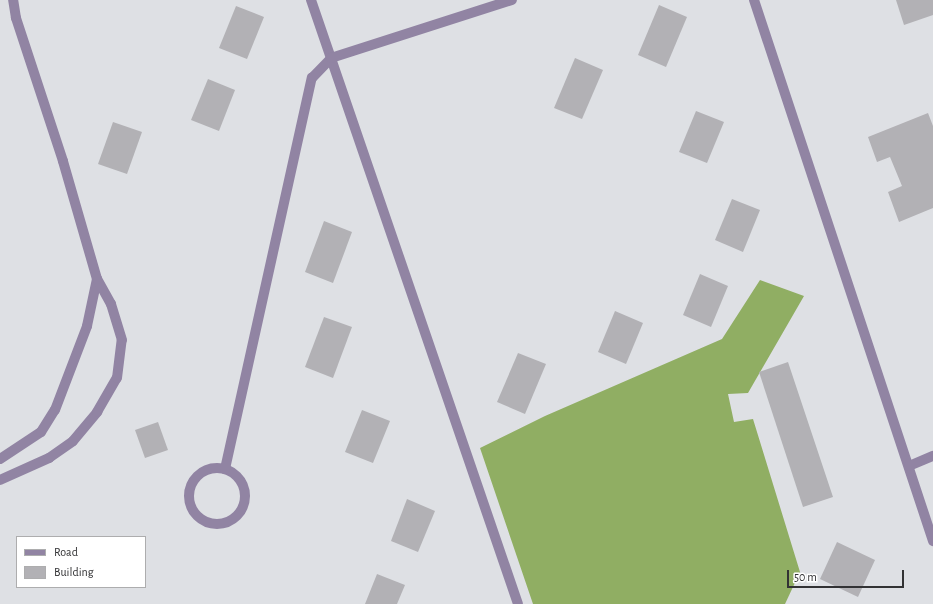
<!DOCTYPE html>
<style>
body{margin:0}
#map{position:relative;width:933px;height:604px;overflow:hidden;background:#dee0e4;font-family:"Alegreya Sans",sans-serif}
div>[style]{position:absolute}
.forest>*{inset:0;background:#90ae63}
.building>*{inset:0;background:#b2b1b5}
.minor>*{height:10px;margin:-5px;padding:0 5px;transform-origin:5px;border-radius:5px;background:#9184a3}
.minor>.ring{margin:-5px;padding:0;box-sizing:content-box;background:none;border:10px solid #9184a3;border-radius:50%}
span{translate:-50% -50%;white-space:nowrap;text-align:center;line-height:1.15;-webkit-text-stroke:4px #fff;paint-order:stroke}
.legend{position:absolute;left:16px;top:536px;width:130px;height:52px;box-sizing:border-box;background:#fff;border:1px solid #adadae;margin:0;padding:5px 7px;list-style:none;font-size:12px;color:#323234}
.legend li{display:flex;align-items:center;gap:8px;height:20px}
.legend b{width:20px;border:1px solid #adadae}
.scale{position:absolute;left:787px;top:570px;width:117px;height:18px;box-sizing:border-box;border:2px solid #323234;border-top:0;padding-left:5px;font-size:12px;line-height:14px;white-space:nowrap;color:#323234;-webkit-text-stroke:3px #fff;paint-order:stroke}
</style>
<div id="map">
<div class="forest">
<i style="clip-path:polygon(760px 280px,804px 296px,748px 393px,728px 394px,734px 422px,753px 419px,800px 572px,785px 604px,533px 604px,480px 448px,545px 416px,722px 339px)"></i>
</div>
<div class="building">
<i style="clip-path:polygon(896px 0,933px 0,933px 15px,904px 25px)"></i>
<i style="clip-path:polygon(659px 5px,687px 17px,666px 67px,638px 55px)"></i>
<i style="clip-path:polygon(236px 6px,264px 17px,247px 59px,219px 48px)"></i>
<i style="clip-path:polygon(575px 58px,603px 70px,582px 119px,554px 108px)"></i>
<i style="clip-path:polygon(208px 79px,235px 90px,219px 131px,191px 120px)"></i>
<i style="clip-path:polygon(696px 111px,724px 122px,707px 163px,679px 152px)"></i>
<i style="clip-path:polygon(928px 113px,933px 126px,933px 208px,899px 222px,888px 192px,902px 186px,890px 157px,877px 162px,868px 137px)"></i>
<i style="clip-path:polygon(113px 122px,142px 132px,127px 174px,98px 164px)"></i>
<i style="clip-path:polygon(732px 199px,760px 210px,743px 252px,715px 240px)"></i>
<i style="clip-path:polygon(324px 221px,352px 232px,333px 283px,305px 272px)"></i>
<i style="clip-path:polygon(700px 274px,728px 286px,711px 327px,683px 315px)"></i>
<i style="clip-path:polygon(615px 311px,643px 323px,626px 364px,598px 352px)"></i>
<i style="clip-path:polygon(324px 317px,352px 327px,333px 378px,305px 367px)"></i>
<i style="clip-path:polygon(518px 353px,546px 364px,525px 414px,497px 402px)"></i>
<i style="clip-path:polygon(788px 362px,833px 497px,803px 507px,759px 372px)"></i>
<i style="clip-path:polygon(362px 410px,390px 421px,373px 463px,345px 452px)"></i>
<i style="clip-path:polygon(158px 422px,168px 450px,145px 458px,135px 430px)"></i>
<i style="clip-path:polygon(407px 499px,435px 511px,418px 552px,391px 541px)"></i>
<i style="clip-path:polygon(837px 542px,875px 560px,858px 597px,820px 579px)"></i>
<i style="clip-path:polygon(377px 574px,405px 585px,397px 604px,365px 604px)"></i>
</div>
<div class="minor">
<i style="left:311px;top:0;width:638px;rotate:71.08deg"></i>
<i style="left:754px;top:0;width:570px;rotate:71.69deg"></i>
<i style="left:0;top:459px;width:49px;rotate:-33.4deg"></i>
<i style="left:41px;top:432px;width:26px;rotate:-58deg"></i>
<i style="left:55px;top:410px;width:90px;rotate:-69.1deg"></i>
<i style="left:87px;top:326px;width:48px;rotate:-78deg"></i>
<i style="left:909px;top:466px;width:26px;rotate:-23deg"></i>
<i class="ring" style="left:189px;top:468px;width:46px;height:46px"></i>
<i style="left:225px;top:469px;width:401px;rotate:-77.5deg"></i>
<i style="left:312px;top:78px;width:28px;rotate:-46deg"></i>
<i style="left:331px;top:58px;width:190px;rotate:-17.8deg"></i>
<i style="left:0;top:480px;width:54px;rotate:-24.2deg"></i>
<i style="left:49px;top:458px;width:29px;rotate:-35deg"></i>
<i style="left:73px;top:441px;width:38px;rotate:-50deg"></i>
<i style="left:97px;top:412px;width:39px;rotate:-60deg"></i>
<i style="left:117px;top:378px;width:38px;rotate:-83deg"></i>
<i style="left:122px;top:340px;width:38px;rotate:-107deg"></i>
<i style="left:111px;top:304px;width:29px;rotate:-119deg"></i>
<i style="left:97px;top:279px;width:123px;rotate:-106.1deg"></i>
<i style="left:63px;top:161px;width:151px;rotate:-108.2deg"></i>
<i style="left:16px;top:18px;width:18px;rotate:-99deg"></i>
</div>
<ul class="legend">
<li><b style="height:5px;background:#9184a3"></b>Road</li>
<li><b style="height:11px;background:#b2b1b5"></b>Building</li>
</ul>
<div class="scale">50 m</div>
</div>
